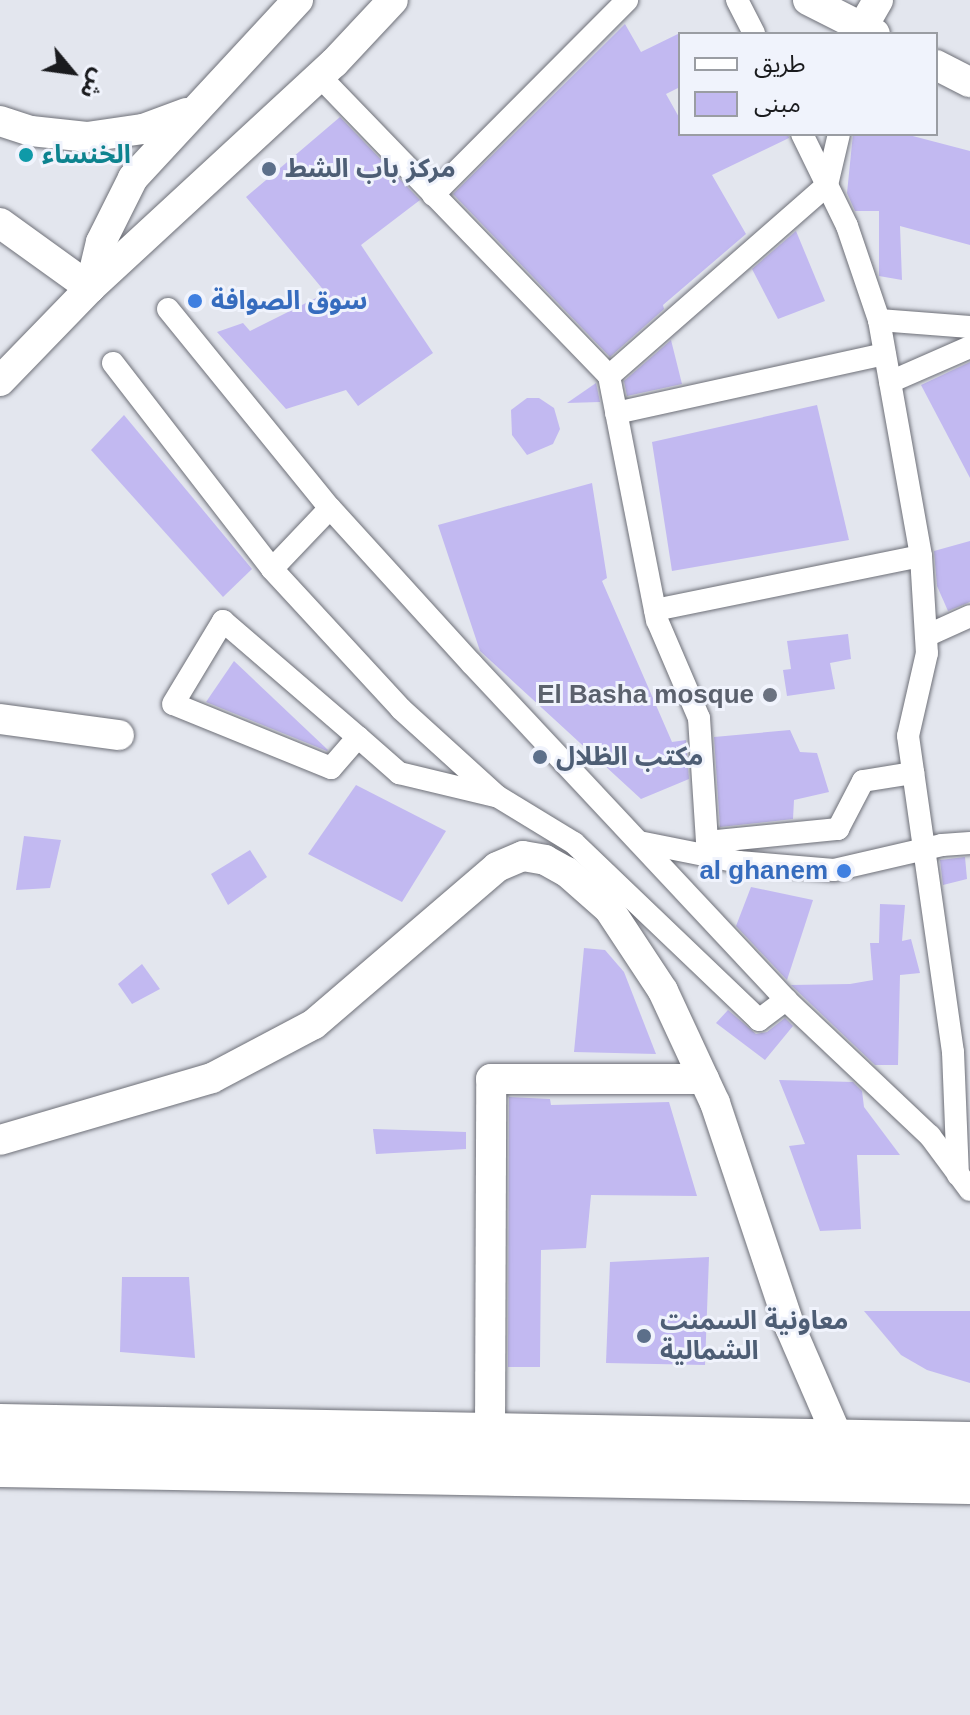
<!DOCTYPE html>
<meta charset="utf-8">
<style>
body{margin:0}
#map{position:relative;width:970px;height:1715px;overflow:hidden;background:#e3e6ee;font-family:Helvetica,"Noto Sans Arabic",sans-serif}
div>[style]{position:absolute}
.building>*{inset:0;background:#c2b9f1}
.roads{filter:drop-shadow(0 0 2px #6e7078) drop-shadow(0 0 2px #6e7078)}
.pedestrian>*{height:22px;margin:-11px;padding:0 11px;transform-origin:11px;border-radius:11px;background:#fff}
.minor>*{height:30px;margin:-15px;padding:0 15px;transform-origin:15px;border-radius:15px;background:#fff}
.secondary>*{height:42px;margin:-21px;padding:0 21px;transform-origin:21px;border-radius:21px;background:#fff}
.dots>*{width:22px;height:22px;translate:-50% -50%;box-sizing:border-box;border:4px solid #f0f3fc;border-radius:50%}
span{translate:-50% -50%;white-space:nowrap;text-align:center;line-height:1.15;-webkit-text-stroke:6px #f0f3fc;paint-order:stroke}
.culture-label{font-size:26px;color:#0d838f;font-weight:700}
.left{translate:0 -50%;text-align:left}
.service-label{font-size:26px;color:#4e5e75;font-weight:700}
.shop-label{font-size:26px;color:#366cbe;font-weight:700}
.right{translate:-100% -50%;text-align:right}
.worship-label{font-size:26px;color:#5b616d;font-weight:700}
.legend{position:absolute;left:678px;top:32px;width:260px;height:104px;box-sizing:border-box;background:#f0f3fc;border:2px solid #9a9da3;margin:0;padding:10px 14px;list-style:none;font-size:24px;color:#1a1b1e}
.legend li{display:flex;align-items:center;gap:16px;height:40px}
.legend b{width:40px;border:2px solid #9a9da3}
.north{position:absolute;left:32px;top:32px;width:80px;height:80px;-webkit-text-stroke:6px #f0f3fc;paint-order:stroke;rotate:119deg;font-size:22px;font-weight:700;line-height:32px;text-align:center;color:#1a1b1e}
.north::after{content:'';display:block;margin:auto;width:28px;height:36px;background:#1a1b1e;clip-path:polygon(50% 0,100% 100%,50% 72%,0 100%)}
</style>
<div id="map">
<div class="building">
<i style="clip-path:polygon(625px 24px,641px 52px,680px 33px,680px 87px,666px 94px,680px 119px,680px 134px,788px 134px,789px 138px,712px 175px,746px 234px,663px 305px,664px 309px,610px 357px,453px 194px)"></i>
<i style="clip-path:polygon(340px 117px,420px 200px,361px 245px,433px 353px,358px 406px,346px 390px,286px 409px,217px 332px,243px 323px,250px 331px,326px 293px,246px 197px)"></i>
<i style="clip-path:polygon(853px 134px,905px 134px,970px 151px,970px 245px,900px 226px,902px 280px,879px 276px,879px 211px,855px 211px,847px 193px)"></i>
<i style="clip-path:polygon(796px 231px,825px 301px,778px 319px,752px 269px)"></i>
<i style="clip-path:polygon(671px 340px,682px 384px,627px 396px,624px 381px)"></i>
<i style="clip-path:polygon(970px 362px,970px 478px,921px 385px)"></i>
<i style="clip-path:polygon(596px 383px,600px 402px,567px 403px)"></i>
<i style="clip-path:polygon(527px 398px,539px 398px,554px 408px,560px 429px,553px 444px,527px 455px,512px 435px,511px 410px)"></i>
<i style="clip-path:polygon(817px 405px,849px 540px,672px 571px,652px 442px)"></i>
<i style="clip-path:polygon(124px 415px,252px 569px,223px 597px,91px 450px)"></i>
<i style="clip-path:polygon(592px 483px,607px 578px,602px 581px,672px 742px,686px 740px,689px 779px,641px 799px,480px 651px,438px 525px)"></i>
<i style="clip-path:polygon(970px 541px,970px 602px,948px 611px,937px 586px,934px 551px)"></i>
<i style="clip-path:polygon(848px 634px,851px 659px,830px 663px,835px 689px,787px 696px,783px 670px,791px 669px,787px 641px)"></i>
<i style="clip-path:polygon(234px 661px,328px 750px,327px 751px,206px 702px)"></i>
<i style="clip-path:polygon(790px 730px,800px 752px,817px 753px,829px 792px,794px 800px,793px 819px,720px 827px,714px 737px)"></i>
<i style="clip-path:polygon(356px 785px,446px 831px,402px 902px,308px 854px)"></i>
<i style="clip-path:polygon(24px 836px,61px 840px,50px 888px,16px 890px)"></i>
<i style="clip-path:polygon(250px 850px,267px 877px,228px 905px,211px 874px)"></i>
<i style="clip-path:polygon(965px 857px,967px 879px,943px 885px,940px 860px)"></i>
<i style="clip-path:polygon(751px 887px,813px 900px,787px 980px,736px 926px)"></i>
<i style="clip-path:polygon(880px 904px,905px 905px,902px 941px,911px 939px,920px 973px,900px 975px,898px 1065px,875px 1065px,791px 985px,850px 984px,873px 980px,870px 943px,879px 943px)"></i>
<i style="clip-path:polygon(584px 948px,605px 950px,624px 972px,656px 1054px,574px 1052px)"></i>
<i style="clip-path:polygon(142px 964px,160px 989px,132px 1004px,118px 984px)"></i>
<i style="clip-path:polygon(728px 1010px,756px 1034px,767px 1032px,785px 1018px,793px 1026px,765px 1060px,716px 1023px)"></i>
<i style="clip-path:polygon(779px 1080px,853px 1082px,862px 1091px,864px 1107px,900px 1155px,857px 1155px,861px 1229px,820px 1231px,789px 1146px,805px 1144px)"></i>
<i style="clip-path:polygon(509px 1097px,550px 1099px,551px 1105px,669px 1102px,697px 1196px,591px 1195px,586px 1248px,541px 1250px,540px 1367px,508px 1367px)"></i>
<i style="clip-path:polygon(373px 1129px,466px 1132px,466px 1149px,376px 1154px)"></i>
<i style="clip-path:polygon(709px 1257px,705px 1365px,606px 1363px,610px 1262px)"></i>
<i style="clip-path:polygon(122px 1277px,189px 1277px,195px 1358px,120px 1352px)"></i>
<i style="clip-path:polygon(864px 1311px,970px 1311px,970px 1383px,927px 1370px,901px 1355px)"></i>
</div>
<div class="roads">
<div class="pedestrian">
<i style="left:737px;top:0;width:38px;rotate:63deg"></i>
<i style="left:330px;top:87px;width:402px;rotate:46deg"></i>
<i style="left:609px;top:376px;width:249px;rotate:78.9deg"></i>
<i style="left:657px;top:620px;width:107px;rotate:66.8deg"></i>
<i style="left:699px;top:718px;width:138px;rotate:86.3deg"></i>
<i style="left:802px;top:134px;width:102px;rotate:63.9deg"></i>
<i style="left:847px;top:226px;width:99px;rotate:71.2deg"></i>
<i style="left:879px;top:320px;width:240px;rotate:79.9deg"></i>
<i style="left:921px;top:556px;width:97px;rotate:86.5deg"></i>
<i style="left:927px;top:653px;width:85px;rotate:102.9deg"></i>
<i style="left:908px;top:736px;width:319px;rotate:81.9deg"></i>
<i style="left:953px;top:1052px;width:123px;rotate:87.7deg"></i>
<i style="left:433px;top:195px;width:275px;rotate:-45.1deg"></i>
<i style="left:168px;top:309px;width:257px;rotate:50.9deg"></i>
<i style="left:330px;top:508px;width:211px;rotate:47.7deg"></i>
<i style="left:472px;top:664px;width:460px;rotate:46.9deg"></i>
<i style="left:786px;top:1000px;width:198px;rotate:43.4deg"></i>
<i style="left:930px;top:1136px;width:67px;rotate:53.5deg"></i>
<i style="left:879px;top:320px;width:91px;rotate:4.4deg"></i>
<i style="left:113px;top:363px;width:260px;rotate:52.3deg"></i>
<i style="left:272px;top:569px;width:190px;rotate:47.3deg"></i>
<i style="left:401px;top:709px;width:130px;rotate:42.2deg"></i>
<i style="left:497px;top:796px;width:90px;rotate:31.4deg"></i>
<i style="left:574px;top:843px;width:256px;rotate:43.7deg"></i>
<i style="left:759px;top:1020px;width:34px;rotate:-37deg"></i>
<i style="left:609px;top:376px;width:290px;rotate:-41.2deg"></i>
<i style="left:827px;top:185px;width:52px;rotate:-76.8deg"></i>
<i style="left:890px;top:382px;width:87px;rotate:-23.6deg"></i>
<i style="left:616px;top:413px;width:275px;rotate:-12.4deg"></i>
<i style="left:272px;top:569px;width:84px;rotate:-46.4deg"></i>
<i style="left:655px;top:610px;width:271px;rotate:-11.5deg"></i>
<i style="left:926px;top:636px;width:48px;rotate:-24.4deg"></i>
<i style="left:358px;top:737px;width:41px;rotate:131.1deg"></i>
<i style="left:331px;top:768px;width:170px;rotate:-157.9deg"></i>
<i style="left:173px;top:704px;width:97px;rotate:-58.9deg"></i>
<i style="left:223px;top:621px;width:178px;rotate:40.7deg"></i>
<i style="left:358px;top:737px;width:55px;rotate:41.3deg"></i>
<i style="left:399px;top:773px;width:99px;rotate:13.5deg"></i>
<i style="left:639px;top:842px;width:102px;rotate:11.3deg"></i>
<i style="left:739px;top:862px;width:95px;rotate:4.8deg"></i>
<i style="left:834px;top:870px;width:111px;rotate:-13deg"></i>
<i style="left:942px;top:845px;width:28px;rotate:-4deg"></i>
<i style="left:707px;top:842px;width:132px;rotate:-5.7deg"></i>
<i style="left:838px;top:829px;width:54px;rotate:-62.5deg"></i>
<i style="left:863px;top:781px;width:51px;rotate:-9.1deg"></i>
</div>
<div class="minor">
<i style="left:808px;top:0;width:75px;rotate:26.9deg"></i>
<i style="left:862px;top:28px;width:32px;rotate:-60deg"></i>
<i style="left:936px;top:65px;width:38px;rotate:27deg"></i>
<i style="left:0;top:121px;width:33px;rotate:18deg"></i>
<i style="left:31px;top:131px;width:56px;rotate:6.1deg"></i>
<i style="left:87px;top:137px;width:57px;rotate:-8.1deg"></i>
<i style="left:143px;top:129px;width:46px;rotate:-20.4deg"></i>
<i style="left:0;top:223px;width:111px;rotate:35.8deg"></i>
<i style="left:90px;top:288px;width:47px;rotate:-76.6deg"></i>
<i style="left:101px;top:242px;width:72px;rotate:-63.4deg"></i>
<i style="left:133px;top:178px;width:243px;rotate:-47.2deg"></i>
<i style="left:0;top:381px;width:129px;rotate:-45.9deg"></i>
<i style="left:90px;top:288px;width:332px;rotate:-42.7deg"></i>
<i style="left:334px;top:63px;width:86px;rotate:-46.9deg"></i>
<i style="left:0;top:719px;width:120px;rotate:7.7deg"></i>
<i style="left:0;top:1140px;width:221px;rotate:-16.3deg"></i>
<i style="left:212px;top:1078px;width:115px;rotate:-27.9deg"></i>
<i style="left:314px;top:1024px;width:241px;rotate:-40.6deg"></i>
<i style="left:497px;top:867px;width:28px;rotate:-23deg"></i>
<i style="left:523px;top:856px;width:22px;rotate:10deg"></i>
<i style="left:545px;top:860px;width:25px;rotate:29deg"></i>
<i style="left:567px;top:872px;width:56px;rotate:41.4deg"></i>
<i style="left:609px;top:909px;width:98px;rotate:56.6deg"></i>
<i style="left:663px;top:991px;width:123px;rotate:65.1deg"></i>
<i style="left:715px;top:1103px;width:236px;rotate:71.5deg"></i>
<i style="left:790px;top:1327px;width:121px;rotate:66.6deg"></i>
<i style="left:490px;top:1436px;width:357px;rotate:-89.8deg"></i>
<i style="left:491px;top:1079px;width:213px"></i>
</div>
<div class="secondary">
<i style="left:0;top:1425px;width:970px;rotate:1.06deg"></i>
<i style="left:0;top:1466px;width:970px;rotate:1deg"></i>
</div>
</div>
<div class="dots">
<i style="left:26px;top:155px;background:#0f9aa8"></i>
<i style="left:269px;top:169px;background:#5c6f8a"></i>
<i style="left:195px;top:301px;background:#3f7fe0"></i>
<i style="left:770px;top:695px;background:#6b7280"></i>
<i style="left:540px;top:757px;background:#5c6f8a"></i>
<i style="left:844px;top:871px;background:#3f7fe0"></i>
<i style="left:644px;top:1336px;background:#5c6f8a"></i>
</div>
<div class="culture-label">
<span class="left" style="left:42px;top:155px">الخنساء</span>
</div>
<div class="service-label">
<span class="left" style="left:285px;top:169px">مركز باب الشط</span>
<span class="left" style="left:556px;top:757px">مكتب الظلال</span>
<span class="left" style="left:660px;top:1336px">معاونية السمنت<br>الشمالية</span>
</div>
<div class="shop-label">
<span class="left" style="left:211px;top:301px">سوق الصوافة</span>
<span class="right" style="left:828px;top:871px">al ghanem</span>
</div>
<div class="worship-label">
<span class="right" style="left:754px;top:695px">El Basha mosque</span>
</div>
<ul class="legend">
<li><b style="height:10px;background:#fff"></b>طريق</li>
<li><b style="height:22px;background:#c2b9f1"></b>مبنى</li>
</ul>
<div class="north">ش</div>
</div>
